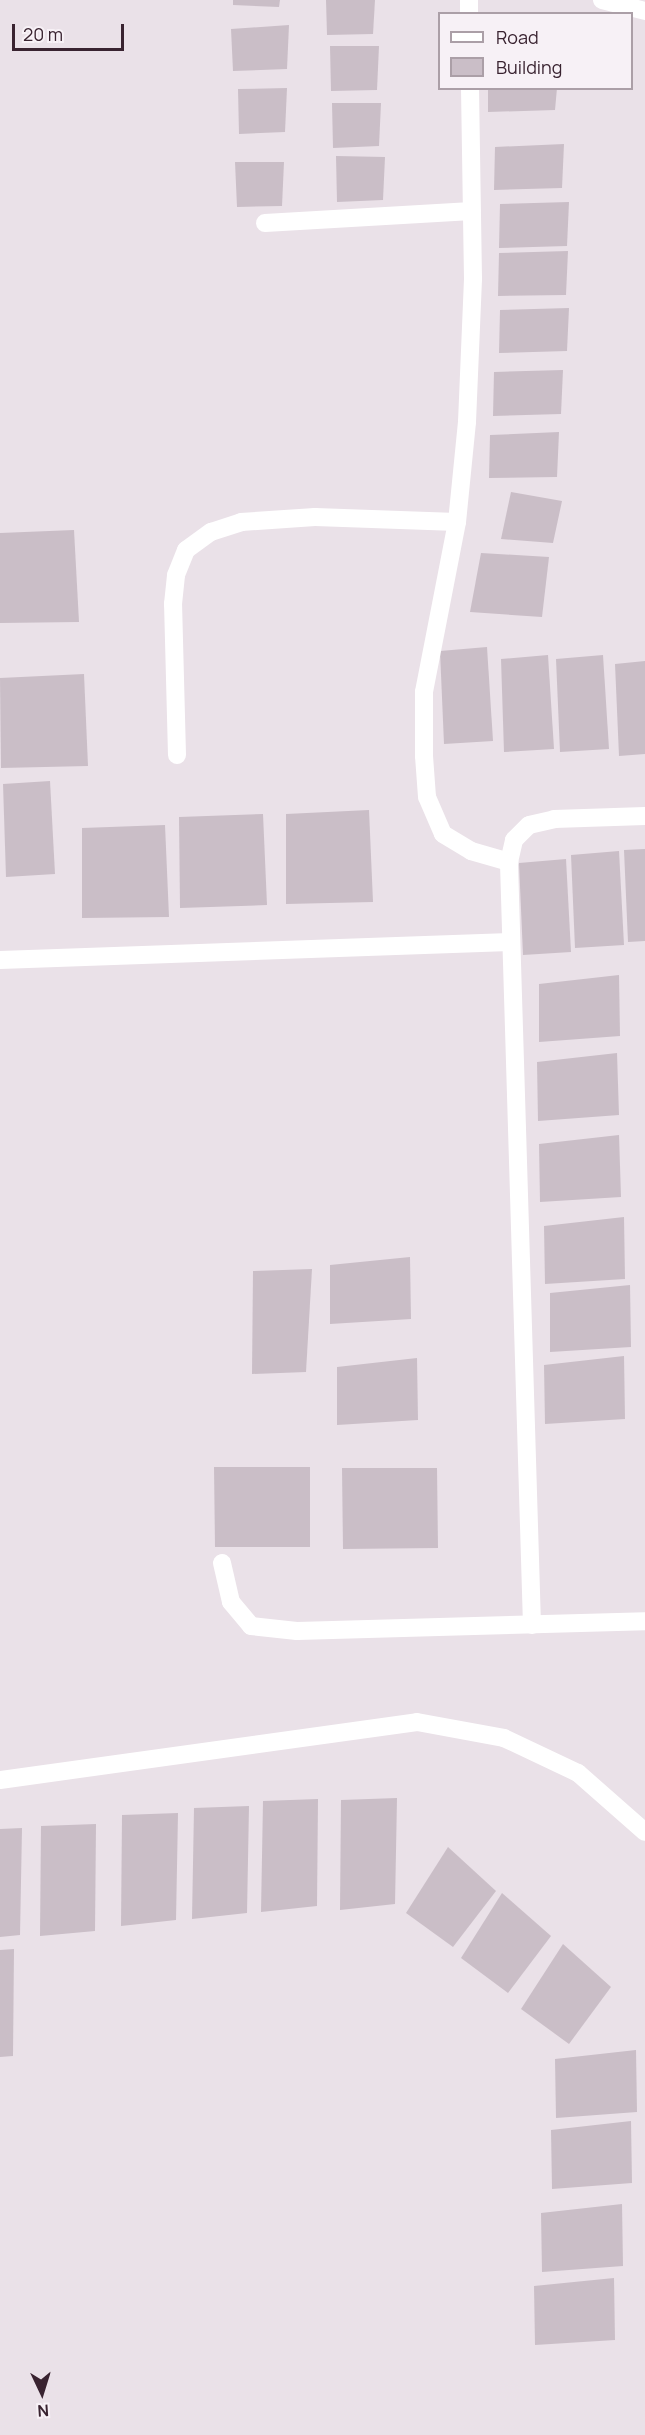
<!DOCTYPE html>
<style>
body{margin:0}
#map{position:relative;width:645px;height:2435px;overflow:hidden;background:#eae1e8;font-family:Manrope,sans-serif}
div>[style]{position:absolute}
.building>*{inset:0;background:#cabec7}
.minor>*{height:18px;margin:-9px;padding:0 9px;transform-origin:9px;border-radius:9px;background:#fff}
span{translate:-50% -50%;white-space:nowrap;text-align:center;line-height:1.15;-webkit-text-stroke:4.5px #f7f1f6;paint-order:stroke}
.legend{position:absolute;left:438px;top:12px;width:195px;height:78px;box-sizing:border-box;background:#f7f1f6;border:2px solid #ab9fa7;margin:0;padding:8px 10px;list-style:none;font-size:18px;color:#392330}
.legend li{display:flex;align-items:center;gap:12px;height:30px}
.legend b{width:30px;border:2px solid #ab9fa7}
.north{position:absolute;left:12px;top:2363px;width:60px;height:60px;-webkit-text-stroke:4px #f7f1f6;paint-order:stroke;rotate:176deg;font-size:16px;font-weight:700;line-height:24px;text-align:center;color:#392330}
.north::after{content:'';display:block;margin:auto;width:21px;height:27px;background:#392330;clip-path:polygon(50% 0,100% 100%,50% 72%,0 100%)}
.scale{position:absolute;left:12px;top:24px;width:112px;height:27px;box-sizing:border-box;border:3px solid #392330;border-top:0;padding-left:8px;font-size:18px;line-height:21px;white-space:nowrap;color:#392330;-webkit-text-stroke:4px #f7f1f6;paint-order:stroke}
</style>
<div id="map">
<div class="building">
<i style="clip-path:polygon(233px 0,280px 0,279px 7px,233px 5px)"></i>
<i style="clip-path:polygon(326px 0,375px 0,373px 34px,327px 35px)"></i>
<i style="clip-path:polygon(289px 25px,287px 69px,233px 71px,231px 29px)"></i>
<i style="clip-path:polygon(330px 46px,379px 46px,377px 90px,331px 91px)"></i>
<i style="clip-path:polygon(287px 88px,285px 132px,239px 134px,238px 89px)"></i>
<i style="clip-path:polygon(488px 88px,557px 88px,555px 110px,488px 112px)"></i>
<i style="clip-path:polygon(332px 103px,381px 103px,379px 146px,333px 148px)"></i>
<i style="clip-path:polygon(564px 144px,562px 188px,494px 190px,495px 147px)"></i>
<i style="clip-path:polygon(336px 156px,385px 157px,383px 200px,337px 202px)"></i>
<i style="clip-path:polygon(235px 162px,284px 162px,282px 206px,237px 207px)"></i>
<i style="clip-path:polygon(569px 202px,567px 246px,499px 248px,500px 204px)"></i>
<i style="clip-path:polygon(568px 251px,566px 295px,498px 296px,499px 253px)"></i>
<i style="clip-path:polygon(569px 308px,567px 351px,499px 353px,500px 310px)"></i>
<i style="clip-path:polygon(563px 370px,561px 414px,493px 416px,494px 372px)"></i>
<i style="clip-path:polygon(559px 432px,557px 477px,489px 478px,490px 435px)"></i>
<i style="clip-path:polygon(511px 492px,562px 501px,553px 543px,501px 539px)"></i>
<i style="clip-path:polygon(74px 530px,79px 622px,0 623px,0 533px)"></i>
<i style="clip-path:polygon(481px 553px,549px 557px,542px 617px,470px 612px)"></i>
<i style="clip-path:polygon(487px 647px,493px 741px,444px 744px,440px 651px)"></i>
<i style="clip-path:polygon(548px 655px,554px 749px,504px 752px,501px 659px)"></i>
<i style="clip-path:polygon(603px 655px,609px 749px,560px 752px,556px 659px)"></i>
<i style="clip-path:polygon(645px 661px,645px 754px,619px 756px,615px 664px)"></i>
<i style="clip-path:polygon(84px 674px,88px 766px,1px 768px,0 678px)"></i>
<i style="clip-path:polygon(50px 781px,55px 874px,6px 877px,3px 784px)"></i>
<i style="clip-path:polygon(369px 810px,373px 902px,286px 904px,286px 814px)"></i>
<i style="clip-path:polygon(263px 814px,267px 905px,180px 908px,179px 817px)"></i>
<i style="clip-path:polygon(165px 825px,169px 917px,82px 918px,82px 828px)"></i>
<i style="clip-path:polygon(645px 849px,645px 941px,628px 942px,624px 850px)"></i>
<i style="clip-path:polygon(619px 851px,624px 945px,575px 948px,571px 855px)"></i>
<i style="clip-path:polygon(566px 859px,571px 952px,523px 955px,519px 863px)"></i>
<i style="clip-path:polygon(619px 975px,620px 1036px,539px 1042px,539px 984px)"></i>
<i style="clip-path:polygon(617px 1053px,619px 1115px,538px 1121px,537px 1062px)"></i>
<i style="clip-path:polygon(619px 1135px,621px 1197px,540px 1202px,539px 1144px)"></i>
<i style="clip-path:polygon(624px 1217px,625px 1279px,545px 1284px,544px 1226px)"></i>
<i style="clip-path:polygon(410px 1257px,411px 1319px,330px 1324px,330px 1265px)"></i>
<i style="clip-path:polygon(312px 1269px,306px 1372px,252px 1374px,253px 1271px)"></i>
<i style="clip-path:polygon(630px 1285px,631px 1347px,550px 1352px,550px 1293px)"></i>
<i style="clip-path:polygon(624px 1356px,625px 1419px,545px 1424px,544px 1365px)"></i>
<i style="clip-path:polygon(417px 1358px,418px 1420px,337px 1425px,337px 1367px)"></i>
<i style="clip-path:polygon(214px 1467px,310px 1467px,310px 1547px,215px 1547px)"></i>
<i style="clip-path:polygon(342px 1468px,437px 1468px,438px 1548px,343px 1549px)"></i>
<i style="clip-path:polygon(397px 1798px,395px 1904px,340px 1910px,341px 1800px)"></i>
<i style="clip-path:polygon(318px 1799px,317px 1906px,261px 1912px,263px 1801px)"></i>
<i style="clip-path:polygon(249px 1806px,247px 1913px,192px 1919px,194px 1808px)"></i>
<i style="clip-path:polygon(178px 1813px,176px 1920px,121px 1926px,122px 1815px)"></i>
<i style="clip-path:polygon(96px 1824px,95px 1931px,40px 1936px,41px 1826px)"></i>
<i style="clip-path:polygon(22px 1828px,20px 1935px,0 1937px,0 1829px)"></i>
<i style="clip-path:polygon(448px 1847px,496px 1891px,453px 1947px,406px 1913px)"></i>
<i style="clip-path:polygon(502px 1893px,551px 1936px,508px 1993px,461px 1958px)"></i>
<i style="clip-path:polygon(563px 1944px,611px 1987px,569px 2044px,521px 2009px)"></i>
<i style="clip-path:polygon(14px 1949px,13px 2056px,0 2057px,0 1950px)"></i>
<i style="clip-path:polygon(636px 2050px,637px 2112px,556px 2118px,555px 2059px)"></i>
<i style="clip-path:polygon(631px 2121px,632px 2183px,552px 2189px,551px 2130px)"></i>
<i style="clip-path:polygon(622px 2204px,623px 2266px,542px 2272px,541px 2213px)"></i>
<i style="clip-path:polygon(614px 2278px,615px 2340px,535px 2345px,534px 2286px)"></i>
</div>
<div class="minor">
<i style="left:469px;top:0;width:14px;rotate:90deg"></i>
<i style="left:602px;top:0;width:44px;rotate:14.3deg"></i>
<i style="left:470px;top:88px;width:191px;rotate:89.1deg"></i>
<i style="left:473px;top:279px;width:143px;rotate:92.4deg"></i>
<i style="left:467px;top:422px;width:100px;rotate:95.7deg"></i>
<i style="left:457px;top:522px;width:173px;rotate:101deg"></i>
<i style="left:424px;top:692px;width:64px;rotate:90deg"></i>
<i style="left:424px;top:756px;width:41px;rotate:85.8deg"></i>
<i style="left:427px;top:797px;width:40px;rotate:66.6deg"></i>
<i style="left:443px;top:834px;width:33px;rotate:31deg"></i>
<i style="left:471px;top:851px;width:40px;rotate:16deg"></i>
<i style="left:265px;top:223px;width:207px;rotate:-3.3deg"></i>
<i style="left:177px;top:755px;width:151px;rotate:-91.5deg"></i>
<i style="left:173px;top:604px;width:29px;rotate:-84deg"></i>
<i style="left:176px;top:575px;width:27px;rotate:-68deg"></i>
<i style="left:186px;top:550px;width:31px;rotate:-36deg"></i>
<i style="left:211px;top:532px;width:32px;rotate:-18deg"></i>
<i style="left:241px;top:522px;width:74px;rotate:-3.9deg"></i>
<i style="left:315px;top:517px;width:142px;rotate:2deg"></i>
<i style="left:0;top:960px;width:511px;rotate:-2.02deg"></i>
<i style="left:222px;top:1563px;width:40px;rotate:77deg"></i>
<i style="left:231px;top:1602px;width:31px;rotate:50deg"></i>
<i style="left:251px;top:1626px;width:46px;rotate:6.2deg"></i>
<i style="left:297px;top:1631px;width:348px;rotate:-1.6deg"></i>
<i style="left:532px;top:1625px;width:763px;rotate:-91.73deg"></i>
<i style="left:509px;top:862px;width:23px;rotate:-77deg"></i>
<i style="left:514px;top:840px;width:21px;rotate:-45deg"></i>
<i style="left:529px;top:825px;width:26px;rotate:-13deg"></i>
<i style="left:554px;top:819px;width:91px;rotate:-1.9deg"></i>
<i style="left:0;top:1780px;width:421px;rotate:-7.9deg"></i>
<i style="left:417px;top:1722px;width:88px;rotate:10.4deg"></i>
<i style="left:504px;top:1738px;width:82px;rotate:25.3deg"></i>
<i style="left:578px;top:1773px;width:89px;rotate:41.4deg"></i>
</div>
<ul class="legend">
<li><b style="height:8px;background:#fff"></b>Road</li>
<li><b style="height:16px;background:#cabec7"></b>Building</li>
</ul>
<div class="north">N</div>
<div class="scale">20 m</div>
</div>
